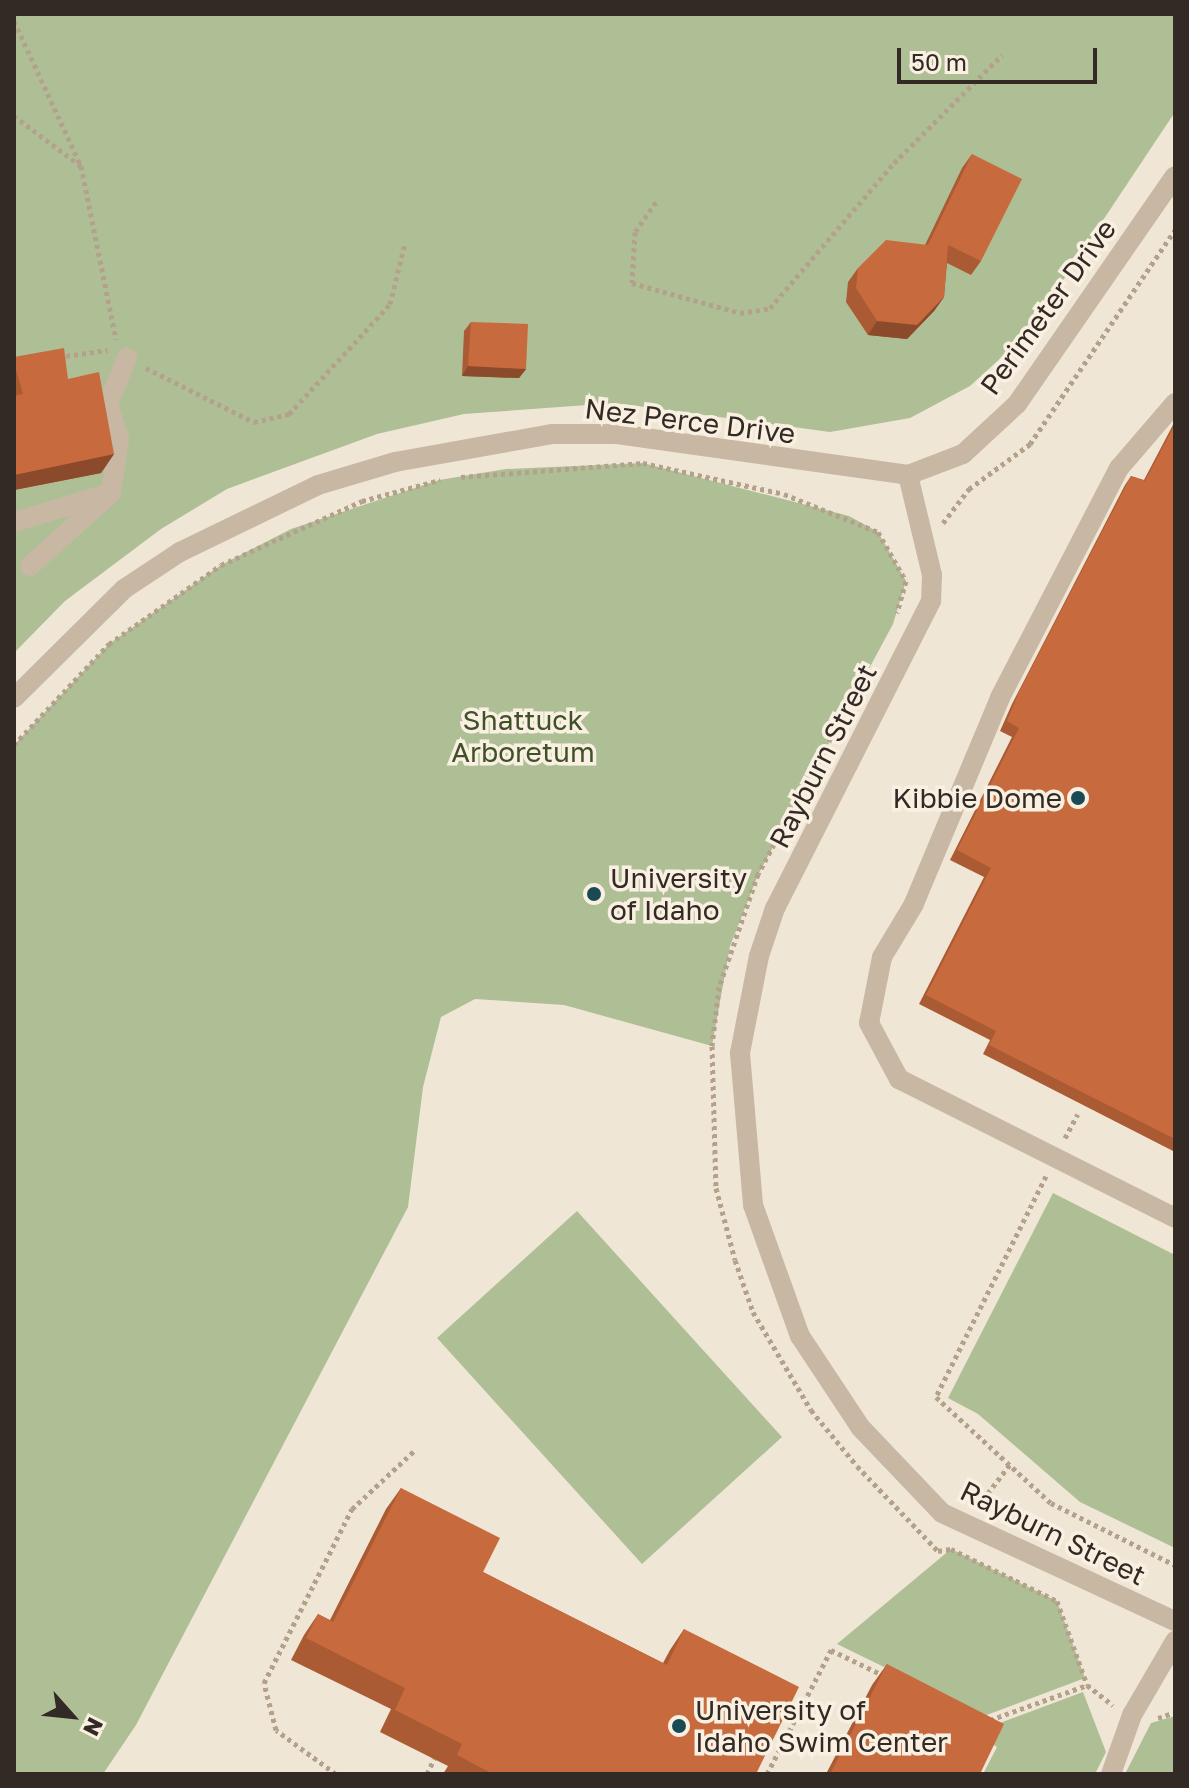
<!DOCTYPE html>
<style>
body{margin:0}
#map{position:relative;width:1189px;height:1788px;overflow:hidden;background:#f0e6d6;font-family:"Golos Text",sans-serif}
div>[style]{position:absolute}
.green>*{inset:0;background:#aebf96}
.path>*{height:5px;margin-top:-2.5px;transform-origin:0;background:repeating-linear-gradient(90deg,#b4a18c 0 4px,transparent 0 8px)}
.minor>*{height:20px;margin:-10px;padding:0 10px;transform-origin:10px;border-radius:10px;background:#c8b7a2}
.wall>*{inset:0;background:#ab5b34}
.shaded-wall>*{inset:0;background:#8b4a2b}
.building>*{inset:0;background:#c76a3d}
.dots>*{width:22px;height:22px;translate:-50% -50%;box-sizing:border-box;border:4px solid #f9f0e2;border-radius:50%}
span{translate:-50% -50%;white-space:nowrap;text-align:center;line-height:1.15;-webkit-text-stroke:7px #f9f0e2;paint-order:stroke}
.street-label{font-size:28px;color:#332a25}
.park-label{font-size:28px;color:#3f5128}
.poi-label{font-size:28px;color:#332a25}
.right{translate:-100% -50%;text-align:right}
.left{translate:0 -50%;text-align:left}
.frame{position:absolute;inset:0;border:16px solid #332a25;pointer-events:none}
.north{position:absolute;left:32px;top:1676px;width:80px;height:80px;-webkit-text-stroke:6px #f9f0e2;paint-order:stroke;rotate:117deg;font-size:22px;font-weight:700;line-height:32px;text-align:center;color:#332a25}
.north::after{content:'';display:block;margin:auto;width:28px;height:36px;background:#332a25;clip-path:polygon(50% 0,100% 100%,50% 72%,0 100%)}
.scale{position:absolute;left:897px;top:48px;width:200px;height:36px;box-sizing:border-box;border:4px solid #332a25;border-top:0;padding-left:10px;font-size:24px;line-height:28px;white-space:nowrap;color:#332a25;-webkit-text-stroke:6px #f9f0e2;paint-order:stroke}
</style>
<div id="map">
<div class="green">
<i style="clip-path:polygon(14px 14px,1175px 14px,1175px 112px,1028px 333px,970px 386px,910px 418px,830px 432px,615px 403px,464px 414px,377px 434px,227px 489px,161px 529px,65px 601px,14px 653px)"></i>
<i style="clip-path:polygon(643px 463px,849px 516px,878px 532px,906px 581px,893px 624px,758px 875px,730px 946px,712px 1046px,564px 1005px,475px 999px,441px 1017px,423px 1087px,408px 1207px,136px 1725px,103px 1774px,14px 1774px,14px 745px,109px 644px,221px 565px,291px 529px,439px 480px,506px 469px)"></i>
<i style="clip-path:polygon(1053px 1193px,1175px 1255px,1175px 1548px,1080px 1502px,978px 1414px,948px 1398px)"></i>
<i style="clip-path:polygon(577px 1211px,782px 1437px,642px 1564px,437px 1338px)"></i>
<i style="clip-path:polygon(951px 1549px,1057px 1601px,1085px 1678px,984px 1716px,837px 1644px)"></i>
<i style="clip-path:polygon(1083px 1692px,1106px 1752px,1095px 1774px,983px 1774px,997px 1747px,987px 1741px,997px 1724px)"></i>
<i style="clip-path:polygon(1175px 1716px,1175px 1774px,1125px 1774px,1151px 1723px)"></i>
</div>
<div class="path">
<i style="left:14px;top:21px;width:160px;rotate:65.2deg"></i>
<i style="left:81px;top:166px;width:84px;rotate:-143.3deg"></i>
<i style="left:81px;top:166px;width:177px;rotate:78.6deg"></i>
<i style="left:656px;top:202px;width:37px;rotate:125deg"></i>
<i style="left:635px;top:232px;width:51px;rotate:93.4deg"></i>
<i style="left:632px;top:283px;width:112px;rotate:15.5deg"></i>
<i style="left:740px;top:313px;width:30px;rotate:-9deg"></i>
<i style="left:770px;top:308px;width:191px;rotate:-49.5deg"></i>
<i style="left:894px;top:163px;width:153px;rotate:-45deg"></i>
<i style="left:58px;top:357px;width:50px;rotate:-8deg"></i>
<i style="left:146px;top:368px;width:121px;rotate:26.6deg"></i>
<i style="left:254px;top:422px;width:36px;rotate:-13deg"></i>
<i style="left:289px;top:414px;width:149px;rotate:-47.4deg"></i>
<i style="left:390px;top:304px;width:63px;rotate:-76.2deg"></i>
<i style="left:461px;top:477px;width:183px;rotate:-4.4deg"></i>
<i style="left:643px;top:463px;width:144px;rotate:12.4deg"></i>
<i style="left:784px;top:494px;width:101px;rotate:22deg"></i>
<i style="left:878px;top:532px;width:56px;rotate:60.3deg"></i>
<i style="left:906px;top:581px;width:33px;rotate:106deg"></i>
<i style="left:943px;top:523px;width:43px;rotate:-52.6deg"></i>
<i style="left:969px;top:489px;width:76px;rotate:-36.4deg"></i>
<i style="left:1030px;top:444px;width:258px;rotate:-55.9deg"></i>
<i style="left:850px;top:703px;width:194px;rotate:118.3deg"></i>
<i style="left:758px;top:874px;width:120px;rotate:109deg"></i>
<i style="left:719px;top:987px;width:59px;rotate:96.8deg"></i>
<i style="left:712px;top:1046px;width:142px;rotate:88.4deg"></i>
<i style="left:716px;top:1188px;width:74px;rotate:75.2deg"></i>
<i style="left:735px;top:1260px;width:55px;rotate:70.9deg"></i>
<i style="left:753px;top:1312px;width:114px;rotate:59.4deg"></i>
<i style="left:811px;top:1410px;width:72px;rotate:50.6deg"></i>
<i style="left:857px;top:1466px;width:117px;rotate:46.4deg"></i>
<i style="left:938px;top:1551px;width:13px;rotate:-9deg"></i>
<i style="left:951px;top:1549px;width:118px;rotate:26.1deg"></i>
<i style="left:1057px;top:1601px;width:89px;rotate:70.3deg"></i>
<i style="left:1087px;top:1685px;width:33px;rotate:38deg"></i>
<i style="left:14px;top:745px;width:139px;rotate:-46.8deg"></i>
<i style="left:109px;top:644px;width:137px;rotate:-35.2deg"></i>
<i style="left:221px;top:565px;width:155px;rotate:-24.4deg"></i>
<i style="left:362px;top:501px;width:81px;rotate:-15.1deg"></i>
<i style="left:1065px;top:1138px;width:27px;rotate:-62deg"></i>
<i style="left:1046px;top:1176px;width:247px;rotate:116.5deg"></i>
<i style="left:936px;top:1397px;width:156px;rotate:42.7deg"></i>
<i style="left:1051px;top:1503px;width:139px;rotate:26.6deg"></i>
<i style="left:978px;top:1506px;width:54px;rotate:-52.5deg"></i>
<i style="left:1158px;top:1718px;width:18px;rotate:-19deg"></i>
<i style="left:990px;top:1720px;width:103px;rotate:-19.8deg"></i>
<i style="left:336px;top:1774px;width:74px;rotate:-143.7deg"></i>
<i style="left:276px;top:1730px;width:49px;rotate:-104.3deg"></i>
<i style="left:264px;top:1683px;width:195px;rotate:-63.2deg"></i>
<i style="left:352px;top:1509px;width:86px;rotate:-43.1deg"></i>
<i style="left:427px;top:1774px;width:17px;rotate:-65deg"></i>
<i style="left:767px;top:1774px;width:140px;rotate:-62.7deg"></i>
<i style="left:831px;top:1650px;width:58px;rotate:25.7deg"></i>
</div>
<div class="minor">
<i style="left:1175px;top:403px;width:86px;rotate:130.7deg"></i>
<i style="left:1119px;top:468px;width:259px;rotate:117.4deg"></i>
<i style="left:1000px;top:698px;width:223px;rotate:112.7deg"></i>
<i style="left:914px;top:904px;width:62px;rotate:121.1deg"></i>
<i style="left:882px;top:957px;width:67px;rotate:101.1deg"></i>
<i style="left:869px;top:1023px;width:64px;rotate:61.8deg"></i>
<i style="left:899px;top:1079px;width:309px;rotate:26.7deg"></i>
<i style="left:908px;top:475px;width:103px;rotate:76.5deg"></i>
<i style="left:932px;top:575px;width:26px;rotate:92deg"></i>
<i style="left:931px;top:601px;width:344px;rotate:116.9deg"></i>
<i style="left:775px;top:908px;width:51px;rotate:108.4deg"></i>
<i style="left:759px;top:956px;width:99px;rotate:101.1deg"></i>
<i style="left:740px;top:1053px;width:153px;rotate:85.1deg"></i>
<i style="left:753px;top:1205px;width:139px;rotate:70.3deg"></i>
<i style="left:800px;top:1336px;width:110px;rotate:56.5deg"></i>
<i style="left:861px;top:1428px;width:117px;rotate:46.4deg"></i>
<i style="left:942px;top:1513px;width:257px;rotate:24.9deg"></i>
<i style="left:14px;top:522px;width:97px;rotate:-16.8deg"></i>
<i style="left:30px;top:566px;width:109px;rotate:-42deg"></i>
<i style="left:111px;top:493px;width:55px;rotate:-81.6deg"></i>
<i style="left:119px;top:439px;width:37px;rotate:-107deg"></i>
<i style="left:108px;top:404px;width:50px;rotate:-67.6deg"></i>
<i style="left:14px;top:698px;width:155px;rotate:-44.7deg"></i>
<i style="left:124px;top:589px;width:67px;rotate:-33.5deg"></i>
<i style="left:180px;top:552px;width:153px;rotate:-25.9deg"></i>
<i style="left:318px;top:485px;width:80px;rotate:-16.6deg"></i>
<i style="left:395px;top:462px;width:159px;rotate:-10.1deg"></i>
<i style="left:552px;top:434px;width:65px"></i>
<i style="left:617px;top:434px;width:294px;rotate:8deg"></i>
<i style="left:908px;top:475px;width:59px;rotate:-20.9deg"></i>
<i style="left:963px;top:454px;width:74px;rotate:-42.8deg"></i>
<i style="left:1017px;top:404px;width:277px;rotate:-55.3deg"></i>
<i style="left:1111px;top:1774px;width:63px;rotate:-70.4deg"></i>
<i style="left:1132px;top:1715px;width:86px;rotate:-59.8deg"></i>
</div>
<div class="wall">
<i style="clip-path:polygon(972px 154px,981px 261px,971px 275px,947px 263px,944px 297px,934px 311px,907px 339px,868px 335px,846px 302px,848px 282px,858px 268px,925px 245px,962px 168px)"></i>
<i style="clip-path:polygon(471px 322px,526px 369px,519px 378px,462px 376px,464px 331px)"></i>
<i style="clip-path:polygon(14px 357px,68px 379px,114px 454px,101px 473px,14px 490px)"></i>
<i style="clip-path:polygon(1175px 421px,1175px 1152px,983px 1054px,990px 1040px,919px 1004px,984px 877px,950px 860px,1012px 737px,1000px 731px,1012px 704px,1125px 485px,1131px 476px,1144px 480px)"></i>
<i style="clip-path:polygon(401px 1488px,483px 1572px,663px 1663px,670px 1650px,684px 1629px,756px 1774px,443px 1774px,448px 1766px,380px 1732px,391px 1709px,291px 1660px,304px 1635px,318px 1614px,330px 1620px,386px 1509px)"></i>
<i style="clip-path:polygon(887px 1664px,980px 1774px,826px 1774px,872px 1685px)"></i>
</div>
<div class="shaded-wall">
<i style="clip-path:polygon(944px 297px,934px 311px,907px 339px,868px 335px,877px 321px)"></i>
<i style="clip-path:polygon(468px 366px,526px 369px,519px 378px,462px 376px)"></i>
<i style="clip-path:polygon(114px 454px,101px 473px,14px 490px,14px 475px)"></i>
</div>
<div class="building">
<i style="clip-path:polygon(972px 154px,1022px 179px,981px 261px,948px 245px,944px 297px,917px 325px,877px 321px,856px 288px,858px 268px,886px 240px,928px 245px)"></i>
<i style="clip-path:polygon(471px 322px,528px 324px,526px 369px,468px 366px)"></i>
<i style="clip-path:polygon(64px 348px,68px 379px,99px 372px,114px 454px,14px 475px,14px 396px,23px 394px,14px 363px,14px 357px)"></i>
<i style="clip-path:polygon(1175px 424px,1175px 1139px,989px 1045px,996px 1031px,926px 995px,991px 868px,957px 850px,1019px 728px,1007px 721px,1018px 694px,1131px 476px,1145px 481px)"></i>
<i style="clip-path:polygon(401px 1488px,500px 1538px,483px 1572px,667px 1665px,684px 1629px,799px 1687px,756px 1774px,493px 1774px,457px 1755px,462px 1744px,395px 1710px,405px 1688px,306px 1638px,318px 1614px,333px 1622px)"></i>
<i style="clip-path:polygon(887px 1664px,1004px 1724px,980px 1774px,830px 1774px)"></i>
</div>
<div class="dots">
<i style="left:1078px;top:798px;background:#1a4b54"></i>
<i style="left:594px;top:894px;background:#1a4b54"></i>
<i style="left:679px;top:1726px;background:#1a4b54"></i>
</div>
<div class="street-label">
<span style="left:1048px;top:307px;rotate:-54deg">Perimeter Drive</span>
<span style="left:690px;top:421px;rotate:7deg">Nez Perce Drive</span>
<span style="left:823px;top:756px;rotate:-63deg">Rayburn Street</span>
<span style="left:1053px;top:1533px;rotate:26deg">Rayburn Street</span>
</div>
<div class="park-label">
<span style="left:523px;top:736px">Shattuck<br>Arboretum</span>
</div>
<div class="poi-label">
<span class="right" style="left:1062px;top:798px">Kibbie Dome</span>
<span class="left" style="left:610px;top:894px">University<br>of Idaho</span>
<span class="left" style="left:695px;top:1726px">University of<br>Idaho Swim Center</span>
</div>
<div class="frame"></div>
<div class="north">N</div>
<div class="scale">50 m</div>
</div>
